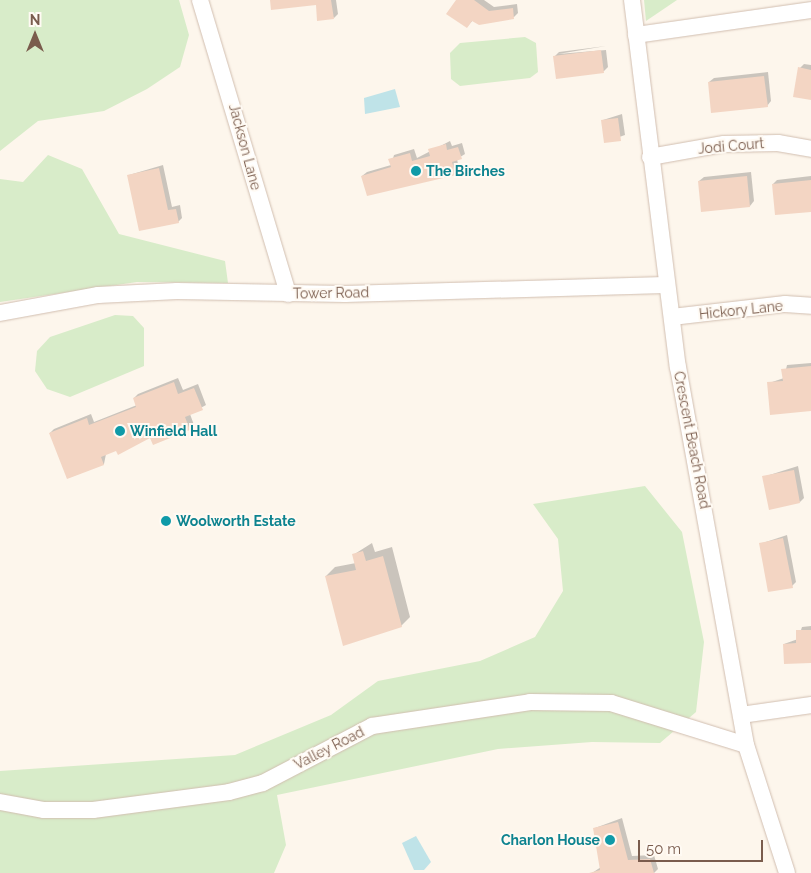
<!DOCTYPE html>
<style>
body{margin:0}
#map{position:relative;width:811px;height:873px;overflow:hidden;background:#fdf6ec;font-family:Raleway,sans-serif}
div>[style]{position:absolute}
.green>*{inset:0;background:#d8ecc9}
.water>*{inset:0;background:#bfe3e8}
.shadow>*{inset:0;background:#0003}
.building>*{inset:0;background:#f3d5c3}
.roads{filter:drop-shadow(0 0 1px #d1beb0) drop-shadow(0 0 1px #d1beb0)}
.minor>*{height:16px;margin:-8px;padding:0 8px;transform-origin:8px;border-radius:8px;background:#fff}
.dots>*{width:14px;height:14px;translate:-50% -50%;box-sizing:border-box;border:2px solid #fffaf3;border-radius:50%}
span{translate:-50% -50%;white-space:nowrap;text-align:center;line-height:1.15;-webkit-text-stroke:4px #fffaf3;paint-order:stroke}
.street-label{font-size:14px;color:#7a5c4d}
.culture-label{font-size:14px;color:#0d838f;font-weight:700}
.left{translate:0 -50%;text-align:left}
.right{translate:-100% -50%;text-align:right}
.north{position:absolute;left:10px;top:10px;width:50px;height:50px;-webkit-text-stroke:4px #fffaf3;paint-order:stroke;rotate:0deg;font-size:14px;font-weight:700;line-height:20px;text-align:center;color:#7a5c4d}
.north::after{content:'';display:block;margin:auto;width:18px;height:22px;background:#7a5c4d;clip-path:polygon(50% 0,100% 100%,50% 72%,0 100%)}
.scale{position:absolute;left:638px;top:840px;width:125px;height:22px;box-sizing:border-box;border:2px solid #7a5c4d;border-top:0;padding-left:6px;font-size:15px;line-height:18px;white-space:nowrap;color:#7a5c4d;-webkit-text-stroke:4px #fffaf3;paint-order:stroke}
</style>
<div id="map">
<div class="green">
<i style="clip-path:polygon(0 0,179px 0,189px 35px,180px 67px,147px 89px,104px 111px,38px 121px,0 151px)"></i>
<i style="clip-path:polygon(644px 0,677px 0,646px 21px)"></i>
<i style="clip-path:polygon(525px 37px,536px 43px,538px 72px,530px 78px,460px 86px,451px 79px,450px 53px,460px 43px)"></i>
<i style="clip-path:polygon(48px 155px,82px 169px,119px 234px,225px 261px,228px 283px,137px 282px,0 302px,0 179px,23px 182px)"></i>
<i style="clip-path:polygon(115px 315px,133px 316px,144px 328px,144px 366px,70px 397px,47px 389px,35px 371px,37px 351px,50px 337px)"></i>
<i style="clip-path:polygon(645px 486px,682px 532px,704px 642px,696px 712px,660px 743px,592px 742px,498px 749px,277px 795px,286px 845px,274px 873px,0 873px,0 771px,235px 755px,331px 715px,378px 681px,480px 661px,535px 637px,563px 591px,558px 539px,533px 504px)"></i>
</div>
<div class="water">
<i style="clip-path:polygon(395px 89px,400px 107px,365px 114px,364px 98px)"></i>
<i style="clip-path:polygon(416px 836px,431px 862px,424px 870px,414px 870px,402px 843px)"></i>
</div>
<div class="shadow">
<i style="clip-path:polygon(271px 0,336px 0,338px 14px,334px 18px,317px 4px)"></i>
<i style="clip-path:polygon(457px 0,484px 0,494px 7px,517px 4px,518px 13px,514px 17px,473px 20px,467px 27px)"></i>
<i style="clip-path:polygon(606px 46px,558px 54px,606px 50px,608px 67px,604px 71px,557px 77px,555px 56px,559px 52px)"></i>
<i style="clip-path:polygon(804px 64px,811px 65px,811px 99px,800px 68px)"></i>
<i style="clip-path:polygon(768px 72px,771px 101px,767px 106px,709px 82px,714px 78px)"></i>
<i style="clip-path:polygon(622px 114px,625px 135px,605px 142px,603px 120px)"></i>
<i style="clip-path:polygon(450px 141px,452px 146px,462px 143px,465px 154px,457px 159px,459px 169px,455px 173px,368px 195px,362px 176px,367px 172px,391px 165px,394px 155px,414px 149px,417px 158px)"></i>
<i style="clip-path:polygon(163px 165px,172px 207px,180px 205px,182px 218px,178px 222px,129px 175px)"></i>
<i style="clip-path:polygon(751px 172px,754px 201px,750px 206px,699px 181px,704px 177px)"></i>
<i style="clip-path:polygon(811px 176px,811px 210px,773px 184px,777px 180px)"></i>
<i style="clip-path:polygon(811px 363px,811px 410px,769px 383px,784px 378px,787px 365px)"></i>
<i style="clip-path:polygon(178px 378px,183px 390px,198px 384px,206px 405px,190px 414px,194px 425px,190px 429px,154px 443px,151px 436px,106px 454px,104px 464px,68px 478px,50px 433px,54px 429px,91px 414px,94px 422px,137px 405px,134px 398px,138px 394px)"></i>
<i style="clip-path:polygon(798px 466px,804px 498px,800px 502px,763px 477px)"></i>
<i style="clip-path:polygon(787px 535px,796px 582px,792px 586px,760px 544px)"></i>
<i style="clip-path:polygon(372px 543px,375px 552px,392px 547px,410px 617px,401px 626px,326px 576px,335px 567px,356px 563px,353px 555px)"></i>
<i style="clip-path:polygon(811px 626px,811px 662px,784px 644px,798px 639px,802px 627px)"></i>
<i style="clip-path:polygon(622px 818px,632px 856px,654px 855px,658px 869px,654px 873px,592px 873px,601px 867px,595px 828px)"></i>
</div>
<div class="building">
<i style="clip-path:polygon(270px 0,331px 0,334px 19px,317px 21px,316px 5px,271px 10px)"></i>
<i style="clip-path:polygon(456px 0,474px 0,489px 11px,513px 8px,514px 19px,479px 25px,472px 21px,467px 28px,446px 14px)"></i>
<i style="clip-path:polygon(601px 50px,604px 73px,556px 79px,553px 56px)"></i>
<i style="clip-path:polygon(798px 67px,811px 70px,811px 100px,793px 97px)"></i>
<i style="clip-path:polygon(764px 76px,768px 107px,711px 113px,708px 82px)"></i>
<i style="clip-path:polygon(618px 118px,621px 141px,604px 143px,601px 120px)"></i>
<i style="clip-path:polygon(446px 144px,447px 150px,458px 147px,462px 159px,452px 162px,456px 175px,367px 196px,361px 176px,391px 167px,388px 159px,410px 153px,412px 161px,430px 156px,428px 149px)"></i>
<i style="clip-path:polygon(159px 168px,168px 210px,176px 209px,179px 223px,139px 231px,127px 175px)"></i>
<i style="clip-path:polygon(747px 176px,750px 207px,701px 212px,698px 181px)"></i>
<i style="clip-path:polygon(811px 180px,811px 212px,775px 215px,772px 184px)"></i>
<i style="clip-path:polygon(811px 366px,811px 411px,770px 415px,767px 382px,783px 381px,781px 369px)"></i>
<i style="clip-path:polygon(174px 382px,178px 394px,194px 388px,203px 410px,185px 417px,190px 430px,153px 445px,150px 438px,118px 455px,116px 451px,101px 457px,104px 465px,67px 479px,49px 433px,87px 418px,89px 425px,136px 407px,133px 398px)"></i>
<i style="clip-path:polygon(794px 470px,800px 503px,769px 510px,762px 476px)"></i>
<i style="clip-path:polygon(783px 538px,793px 588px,768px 592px,759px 543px)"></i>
<i style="clip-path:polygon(363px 551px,366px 561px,383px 556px,402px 627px,343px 646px,325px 576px,356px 570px,352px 554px)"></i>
<i style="clip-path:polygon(796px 630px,811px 630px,811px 663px,784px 664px,783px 644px,796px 643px)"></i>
<i style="clip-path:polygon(618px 822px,628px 860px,650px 859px,654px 873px,589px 873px,600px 870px,593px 828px)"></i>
</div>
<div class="roads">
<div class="minor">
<i style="left:200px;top:0;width:307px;rotate:73.3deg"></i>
<i style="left:632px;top:0;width:370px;rotate:82.9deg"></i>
<i style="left:678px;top:367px;width:384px;rotate:79.8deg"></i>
<i style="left:746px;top:745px;width:134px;rotate:72.2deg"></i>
<i style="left:636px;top:35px;width:177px;rotate:-8.1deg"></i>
<i style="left:650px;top:157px;width:75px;rotate:-10deg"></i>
<i style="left:724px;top:144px;width:54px;rotate:-1.1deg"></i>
<i style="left:778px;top:143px;width:34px;rotate:10deg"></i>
<i style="left:0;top:313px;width:100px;rotate:-10.4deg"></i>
<i style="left:98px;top:295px;width:79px;rotate:-2.9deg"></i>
<i style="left:177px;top:291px;width:168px;rotate:1deg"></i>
<i style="left:345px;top:294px;width:320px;rotate:-1.6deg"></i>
<i style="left:672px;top:317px;width:114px;rotate:-6.6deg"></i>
<i style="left:785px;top:304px;width:26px;rotate:4deg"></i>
<i style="left:741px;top:715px;width:71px;rotate:-8.1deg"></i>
<i style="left:0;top:802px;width:45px;rotate:10.3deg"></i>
<i style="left:44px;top:810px;width:49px"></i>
<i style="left:93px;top:810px;width:137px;rotate:-7.5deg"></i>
<i style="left:229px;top:792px;width:35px;rotate:-15deg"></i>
<i style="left:263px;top:783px;width:123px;rotate:-27.6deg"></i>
<i style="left:372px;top:726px;width:160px;rotate:-8.6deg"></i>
<i style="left:530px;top:702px;width:81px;rotate:0.7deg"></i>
<i style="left:611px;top:703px;width:141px;rotate:17.3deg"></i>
</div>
</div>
<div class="dots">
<i style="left:416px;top:171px;background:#0f9aa8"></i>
<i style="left:120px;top:431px;background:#0f9aa8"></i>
<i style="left:166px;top:521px;background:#0f9aa8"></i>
<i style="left:610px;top:840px;background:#0f9aa8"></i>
</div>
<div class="street-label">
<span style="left:731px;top:146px;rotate:-5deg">Jodi Court</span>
<span style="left:245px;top:147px;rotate:75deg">Jackson Lane</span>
<span style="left:331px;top:293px;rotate:-1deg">Tower Road</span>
<span style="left:741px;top:310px;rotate:-6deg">Hickory Lane</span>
<span style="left:692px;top:440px;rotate:79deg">Crescent Beach Road</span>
<span style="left:329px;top:748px;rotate:-27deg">Valley Road</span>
</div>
<div class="culture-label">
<span class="left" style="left:426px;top:171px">The Birches</span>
<span class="left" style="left:130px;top:431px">Winfield Hall</span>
<span class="left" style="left:176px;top:521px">Woolworth Estate</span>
<span class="right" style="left:600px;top:840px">Charlon House</span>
</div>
<div class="north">N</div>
<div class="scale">50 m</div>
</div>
